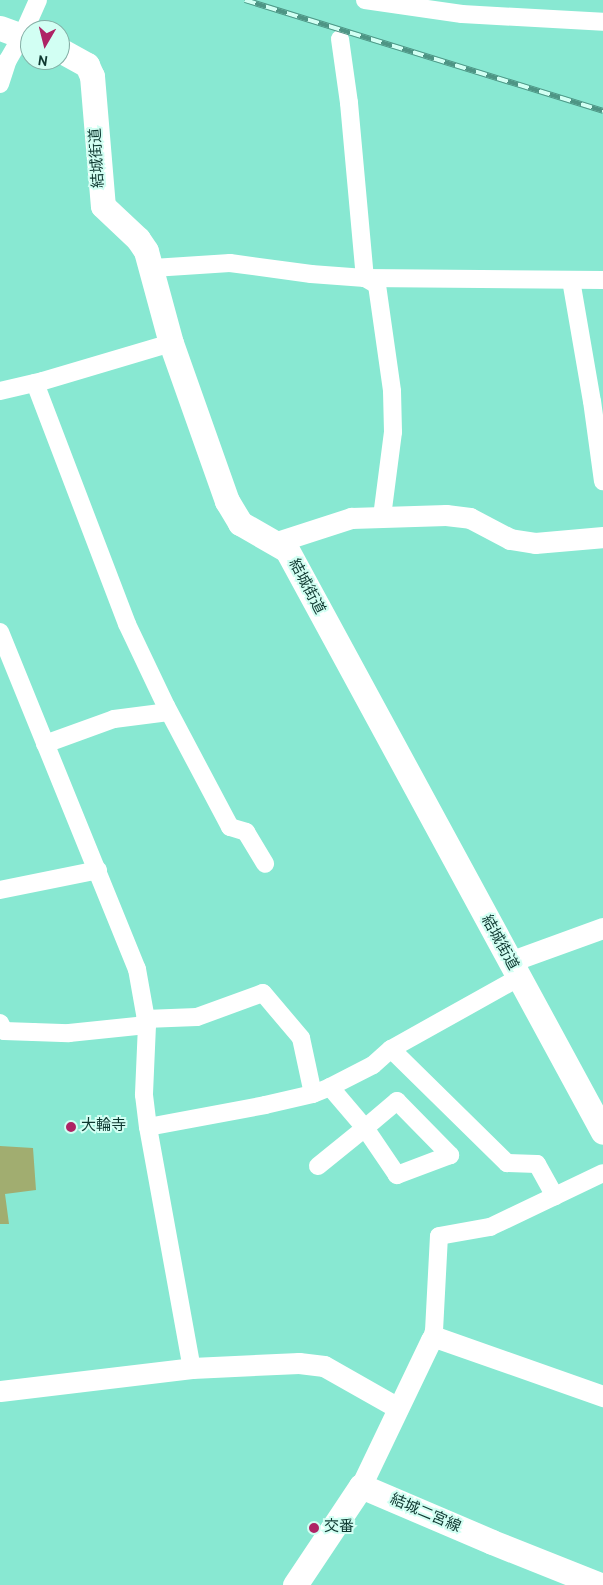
<!DOCTYPE html>
<meta charset="utf-8">
<style>
body{margin:0}
#map{position:relative;width:603px;height:1585px;overflow:hidden;background:#88e8d2;font-family:Overpass,"Noto Sans JP",sans-serif}
div>[style]{position:absolute}
.green>*{inset:0;background:#a1ad70}
.minor>*{height:18px;margin:-9px;padding:0 9px;transform-origin:9px;border-radius:9px;background:#fff}
.tertiary>*{height:21px;margin:-10.5px;padding:0 10.5px;transform-origin:10.5px;border-radius:10.5px;background:#fff}
.secondary>*{height:25px;margin:-12.5px;padding:0 12.5px;transform-origin:12.5px;border-radius:12.5px;background:#fff}
.rail>*{height:5.5px;margin-top:-2.75px;transform-origin:0;background:repeating-linear-gradient(90deg,#d2fff3 0 11px,#4e9585 0 22px);box-sizing:border-box;border-block:1px solid #4e9585}
.dots>*{width:14px;height:14px;translate:-50% -50%;box-sizing:border-box;border:2px solid #d2fff3;border-radius:50%}
span{translate:-50% -50%;white-space:nowrap;text-align:center;line-height:1.15;-webkit-text-stroke:4px #d2fff3;paint-order:stroke}
.street-label{font-size:15px;color:#0e3830}
.poi-label{font-size:15px;color:#0e3830}
.left{translate:0 -50%;text-align:left}
.north{position:absolute;left:20px;top:20px;width:50px;height:50px;box-sizing:border-box;background:#d2fff3;border:1px solid #84afa5;border-radius:50%;rotate:188deg;font-size:14px;font-weight:700;line-height:20px;text-align:center;color:#0e3830}
.north::after{content:'';display:block;margin:auto;width:18px;height:22px;background:#ae2465;clip-path:polygon(50% 0,100% 100%,50% 72%,0 100%)}
</style>
<div id="map">
<div class="green">
<i style="clip-path:polygon(0 1146px,33px 1148px,36px 1190px,5px 1194px,9px 1224px,0 1224px)"></i>
</div>
<div class="minor">
<i style="left:365px;top:0;width:98px;rotate:8.2deg"></i>
<i style="left:462px;top:14px;width:141px;rotate:3.2deg"></i>
<i style="left:340px;top:39px;width:65px;rotate:82deg"></i>
<i style="left:349px;top:103px;width:176px;rotate:84.8deg"></i>
<i style="left:365px;top:278px;width:14px;rotate:30deg"></i>
<i style="left:377px;top:285px;width:107px;rotate:81.9deg"></i>
<i style="left:392px;top:391px;width:41px;rotate:88.6deg"></i>
<i style="left:393px;top:432px;width:86px;rotate:97.4deg"></i>
<i style="left:0;top:84px;width:25px;rotate:-72deg"></i>
<i style="left:8px;top:60px;width:28px;rotate:-60deg"></i>
<i style="left:22px;top:36px;width:39px;rotate:-66deg"></i>
<i style="left:153px;top:268px;width:77px;rotate:-3.7deg"></i>
<i style="left:230px;top:263px;width:82px;rotate:7.7deg"></i>
<i style="left:311px;top:274px;width:54px;rotate:4.2deg"></i>
<i style="left:365px;top:278px;width:238px;rotate:0.5deg"></i>
<i style="left:571px;top:280px;width:123px;rotate:80.2deg"></i>
<i style="left:592px;top:401px;width:81px;rotate:82.2deg"></i>
<i style="left:35px;top:383px;width:258px;rotate:69.1deg"></i>
<i style="left:127px;top:624px;width:91px;rotate:64.6deg"></i>
<i style="left:166px;top:706px;width:137px;rotate:62.1deg"></i>
<i style="left:230px;top:827px;width:17px;rotate:17deg"></i>
<i style="left:246px;top:832px;width:37px;rotate:59deg"></i>
<i style="left:0;top:391px;width:44px;rotate:-13.1deg"></i>
<i style="left:43px;top:381px;width:134px;rotate:-16.5deg"></i>
<i style="left:0;top:632px;width:364px;rotate:67.9deg"></i>
<i style="left:137px;top:969px;width:57px;rotate:79.9deg"></i>
<i style="left:147px;top:1025px;width:70px;rotate:92.5deg"></i>
<i style="left:144px;top:1095px;width:32px;rotate:83deg"></i>
<i style="left:148px;top:1127px;width:245px;rotate:79.7deg"></i>
<i style="left:45px;top:744px;width:73px;rotate:-19.9deg"></i>
<i style="left:114px;top:719px;width:55px;rotate:-7.3deg"></i>
<i style="left:0;top:890px;width:100px;rotate:-11.5deg"></i>
<i style="left:145px;top:1019px;width:52px;rotate:-2.2deg"></i>
<i style="left:197px;top:1017px;width:70px;rotate:-20deg"></i>
<i style="left:263px;top:993px;width:59px;rotate:49.8deg"></i>
<i style="left:301px;top:1038px;width:57px;rotate:77.9deg"></i>
<i style="left:0;top:1023px;width:9px;rotate:63deg"></i>
<i style="left:4px;top:1031px;width:29px;rotate:2deg"></i>
<i style="left:33px;top:1032px;width:36px;rotate:2deg"></i>
<i style="left:69px;top:1033px;width:78px;rotate:-5.9deg"></i>
<i style="left:391px;top:1049px;width:163px;rotate:44.5deg"></i>
<i style="left:507px;top:1163px;width:30px;rotate:2deg"></i>
<i style="left:537px;top:1164px;width:37px;rotate:61deg"></i>
<i style="left:397px;top:1101px;width:76px;rotate:45.5deg"></i>
<i style="left:450px;top:1155px;width:57px;rotate:159.3deg"></i>
<i style="left:397px;top:1175px;width:57px;rotate:-124.2deg"></i>
<i style="left:365px;top:1128px;width:42px;rotate:-40.2deg"></i>
<i style="left:148px;top:1127px;width:119px;rotate:-10.6deg"></i>
<i style="left:265px;top:1105px;width:49px;rotate:-12.9deg"></i>
<i style="left:313px;top:1094px;width:18px;rotate:-22deg"></i>
<i style="left:330px;top:1087px;width:48px;rotate:-27.1deg"></i>
<i style="left:373px;top:1065px;width:24px;rotate:-42deg"></i>
<i style="left:391px;top:1049px;width:145px;rotate:-29.2deg"></i>
<i style="left:318px;top:1166px;width:60px;rotate:-39deg"></i>
<i style="left:365px;top:1128px;width:54px;rotate:-130.5deg"></i>
<i style="left:431px;top:1340px;width:9px;rotate:-72deg"></i>
<i style="left:434px;top:1331px;width:95px;rotate:-87deg"></i>
<i style="left:439px;top:1236px;width:52px;rotate:-10deg"></i>
<i style="left:490px;top:1227px;width:125px;rotate:-25.5deg"></i>
</div>
<div class="tertiary">
<i style="left:277px;top:542px;width:78px;rotate:-18deg"></i>
<i style="left:351px;top:518px;width:95px;rotate:-1.8deg"></i>
<i style="left:446px;top:515px;width:24px;rotate:7deg"></i>
<i style="left:470px;top:518px;width:45px;rotate:27.7deg"></i>
<i style="left:510px;top:539px;width:25px;rotate:9deg"></i>
<i style="left:535px;top:543px;width:68px;rotate:-5deg"></i>
<i style="left:509px;top:962px;width:100px;rotate:-19.9deg"></i>
<i style="left:0;top:1391px;width:193px;rotate:-6.8deg"></i>
<i style="left:192px;top:1368px;width:107px;rotate:-2.7deg"></i>
<i style="left:299px;top:1363px;width:25px;rotate:7deg"></i>
<i style="left:324px;top:1366px;width:85px;rotate:29.6deg"></i>
<i style="left:361px;top:1486px;width:162px;rotate:-64.4deg"></i>
<i style="left:431px;top:1340px;width:7px;rotate:-16deg"></i>
<i style="left:438px;top:1338px;width:175px;rotate:19.4deg"></i>
</div>
<div class="secondary">
<i style="left:0;top:28px;width:32px;rotate:20deg"></i>
<i style="left:60px;top:50px;width:31px;rotate:29deg"></i>
<i style="left:87px;top:65px;width:12px;rotate:66deg"></i>
<i style="left:92px;top:76px;width:130px;rotate:85.2deg"></i>
<i style="left:103px;top:206px;width:48px;rotate:43.3deg"></i>
<i style="left:138px;top:239px;width:14px;rotate:56deg"></i>
<i style="left:146px;top:251px;width:95px;rotate:74.8deg"></i>
<i style="left:171px;top:343px;width:168px;rotate:70.5deg"></i>
<i style="left:227px;top:501px;width:26px;rotate:59deg"></i>
<i style="left:240px;top:523px;width:54px;rotate:29.9deg"></i>
<i style="left:287px;top:550px;width:662px;rotate:61.5deg"></i>
<i style="left:295px;top:1585px;width:119px;rotate:-56.3deg"></i>
<i style="left:361px;top:1486px;width:142px;rotate:23.1deg"></i>
<i style="left:492px;top:1542px;width:116px;rotate:21.7deg"></i>
</div>
<div class="rail">
<i style="left:245px;top:0;width:375px;rotate:17.2deg"></i>
</div>
<div class="dots">
<i style="left:71px;top:1127px;background:#ae2465"></i>
<i style="left:314px;top:1528px;background:#ae2465"></i>
</div>
<div class="street-label">
<span style="left:98px;top:158px;rotate:-93deg">結城街道</span>
<span style="left:306px;top:587px;rotate:62deg">結城街道</span>
<span style="left:499px;top:943px;rotate:61deg">結城街道</span>
<span style="left:425px;top:1514px;rotate:23deg">結城二宮線</span>
</div>
<div class="poi-label">
<span class="left" style="left:81px;top:1127px">大輪寺</span>
<span class="left" style="left:324px;top:1528px">交番</span>
</div>
<div class="north">N</div>
</div>
